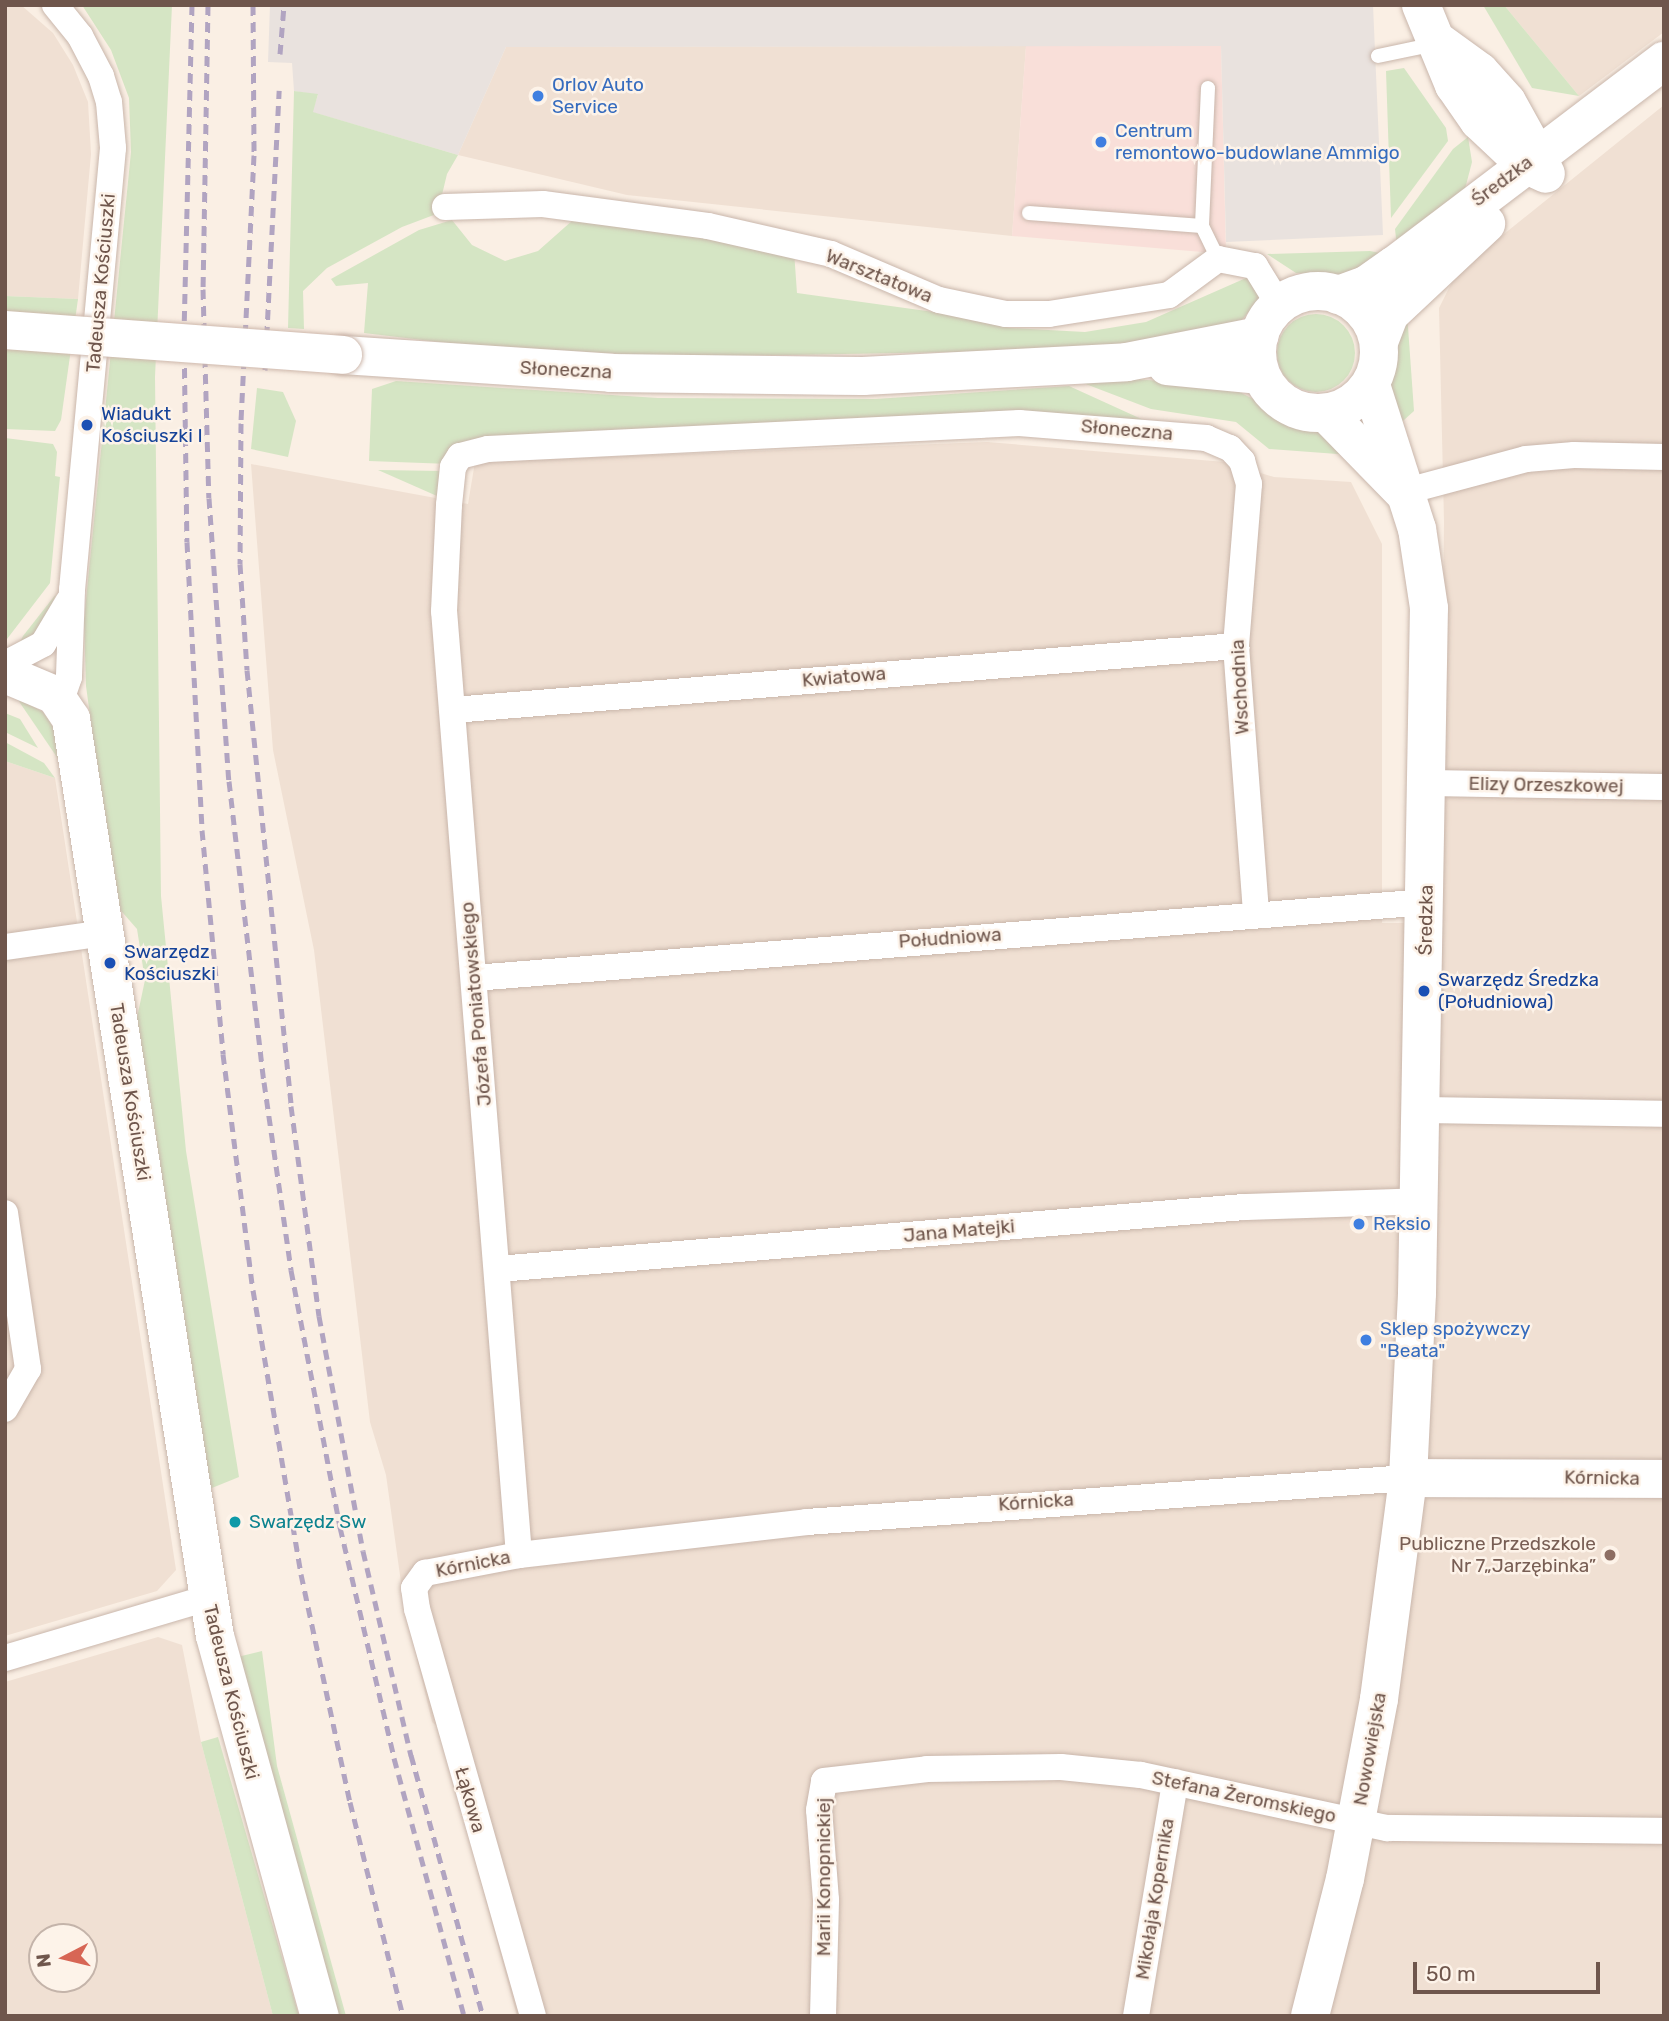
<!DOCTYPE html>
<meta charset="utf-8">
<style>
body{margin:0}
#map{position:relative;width:1669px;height:2021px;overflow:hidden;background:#faefe4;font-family:Rubik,sans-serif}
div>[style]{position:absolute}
.residential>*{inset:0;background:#f0e0d3}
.commercial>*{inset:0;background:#f9dfd9}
.industrial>*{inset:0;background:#e9e2de}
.green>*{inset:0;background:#d5e5c4}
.round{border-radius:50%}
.roads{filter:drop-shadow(0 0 2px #c9b6ab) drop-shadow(0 0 2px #c9b6ab)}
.lane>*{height:14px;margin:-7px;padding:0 7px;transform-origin:7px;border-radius:7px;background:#fff}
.street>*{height:26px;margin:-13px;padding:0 13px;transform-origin:13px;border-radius:13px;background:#fff}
.secondary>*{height:38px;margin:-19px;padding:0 19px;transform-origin:19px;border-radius:19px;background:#fff}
.secondary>.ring{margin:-19px;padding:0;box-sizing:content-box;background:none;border:38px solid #fff;border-radius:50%}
.rail>*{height:5px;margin-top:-2.5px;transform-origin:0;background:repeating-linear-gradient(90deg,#b1a4c1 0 10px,transparent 0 17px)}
.bridges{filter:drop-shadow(0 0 2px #ceb8ac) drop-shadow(0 0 2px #ceb8ac)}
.secondary-bridge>*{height:38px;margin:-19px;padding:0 19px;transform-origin:19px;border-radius:19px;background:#fff}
.dots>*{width:19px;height:19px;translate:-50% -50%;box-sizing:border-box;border:4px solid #fdf3e9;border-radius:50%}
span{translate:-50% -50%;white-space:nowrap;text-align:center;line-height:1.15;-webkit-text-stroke:5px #fdf3e9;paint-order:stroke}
.shop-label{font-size:19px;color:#366cbe}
.left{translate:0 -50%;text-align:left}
.street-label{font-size:19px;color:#6f564c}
.transit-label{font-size:19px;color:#164399}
.culture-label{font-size:19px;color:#0d838f}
.education-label{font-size:19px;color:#785e54}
.right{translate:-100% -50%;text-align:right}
.frame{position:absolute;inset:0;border:7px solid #6f564c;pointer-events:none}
.north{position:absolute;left:28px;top:1923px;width:70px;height:70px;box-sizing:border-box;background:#fdf3e9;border:2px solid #c4b4aa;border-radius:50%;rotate:263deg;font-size:19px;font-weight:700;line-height:28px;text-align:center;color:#6f564c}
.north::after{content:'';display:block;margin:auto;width:24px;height:32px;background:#d76655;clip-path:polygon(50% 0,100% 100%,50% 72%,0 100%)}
.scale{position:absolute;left:1413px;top:1962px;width:187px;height:32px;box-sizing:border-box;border:4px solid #6f564c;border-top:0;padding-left:9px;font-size:21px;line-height:24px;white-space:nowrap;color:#6f564c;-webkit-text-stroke:5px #fdf3e9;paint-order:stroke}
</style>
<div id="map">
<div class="residential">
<i style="clip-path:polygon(5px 5px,21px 5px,53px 33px,73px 65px,88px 102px,91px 154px,78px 299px,5px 296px)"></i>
<i style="clip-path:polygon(1504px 5px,1664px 5px,1664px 32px,1579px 96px)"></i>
<i style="clip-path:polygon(1026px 46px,1012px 236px,627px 195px,458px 155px,506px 47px)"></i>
<i style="clip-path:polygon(1664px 105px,1664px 2016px,517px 2016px,439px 1728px,432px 1722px,404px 1604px,386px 1475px,370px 1422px,314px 950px,273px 750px,251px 464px,468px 504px,475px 462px,987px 442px,1225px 462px,1274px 477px,1351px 482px,1382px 544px,1382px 923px,1440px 923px,1444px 521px,1439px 308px,1457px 272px)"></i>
<i style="clip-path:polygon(5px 761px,55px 778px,176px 1570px,157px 1591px,5px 1636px)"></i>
<i style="clip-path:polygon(evenodd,158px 1637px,182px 1645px,201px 1742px,273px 2016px,5px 2016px,5px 1682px,158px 1637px,42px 1937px,84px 1937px,84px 1979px,42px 1979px,42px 1937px)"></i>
</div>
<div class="commercial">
<i style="clip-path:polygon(1026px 46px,1221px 46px,1226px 254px,1012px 236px)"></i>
</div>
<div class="industrial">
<i style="clip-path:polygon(270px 5px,1373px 5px,1383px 235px,1226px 242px,1221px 46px,506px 47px,458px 155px,312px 112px,318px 95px,294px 91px,292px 63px,268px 62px)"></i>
</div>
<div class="green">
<i style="clip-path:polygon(82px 5px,172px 5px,155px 377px,161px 896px,186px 1151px,239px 1477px,207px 1490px,135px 1027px,145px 980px,137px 929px,116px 905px,86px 686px,84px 620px,131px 152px,129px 98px,111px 50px)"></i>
<i style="clip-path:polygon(1483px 5px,1504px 5px,1579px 96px,1532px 88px)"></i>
<i style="clip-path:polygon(1404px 68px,1446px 128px,1448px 141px,1391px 218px,1386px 71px)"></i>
<i style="clip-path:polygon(294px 91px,318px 94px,313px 112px,458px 155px,447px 174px,441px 199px,447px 210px,402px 227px,327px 268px,303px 291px,304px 329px,288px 328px)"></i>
<i style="clip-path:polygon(1468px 137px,1472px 162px,1465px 189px,1397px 247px,1395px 229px,1453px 149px)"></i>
<i style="clip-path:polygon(452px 220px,472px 245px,505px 261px,538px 251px,573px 220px,794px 251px,797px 293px,941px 313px,1010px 328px,1085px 332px,1146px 322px,1246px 278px,1253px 282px,1261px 297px,1241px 321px,1130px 344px,1010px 351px,672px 357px,456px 344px,364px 333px,368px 283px,336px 286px,331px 279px,419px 230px)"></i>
<i style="clip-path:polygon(1370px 251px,1380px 253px,1380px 260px,1341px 276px,1296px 273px,1267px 254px)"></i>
<i style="clip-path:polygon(5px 296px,78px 299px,61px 420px,55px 431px,5px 429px)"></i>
<i style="clip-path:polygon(1407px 313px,1414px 411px,1394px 429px,1388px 383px,1395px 342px)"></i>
<i class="round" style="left:1277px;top:314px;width:78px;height:78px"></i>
<i style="clip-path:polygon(1134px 379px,1228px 386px,1257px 401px,1275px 418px,1325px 433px,1351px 455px,1269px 449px,1236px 422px,1151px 409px,1083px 383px)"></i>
<i style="clip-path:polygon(396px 381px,658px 398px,875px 399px,1069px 386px,1148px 422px,450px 464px,369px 461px,372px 389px)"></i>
<i style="clip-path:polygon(257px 388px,283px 392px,296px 421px,288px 457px,251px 449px)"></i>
<i style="clip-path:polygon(5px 438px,53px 444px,57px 452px,55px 476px,60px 477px,50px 583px,7px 639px,5px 652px)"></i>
<i style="clip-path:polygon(378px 470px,442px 471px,437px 496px)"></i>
<i style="clip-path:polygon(56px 594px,41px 631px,20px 642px,23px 636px)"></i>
<i style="clip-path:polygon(16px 697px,43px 712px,53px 727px,65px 769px)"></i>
<i style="clip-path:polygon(5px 713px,20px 719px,38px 748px,5px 732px)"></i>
<i style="clip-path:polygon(5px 742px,44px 763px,55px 778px,5px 761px)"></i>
<i style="clip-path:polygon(262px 1651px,277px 1766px,346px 2016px,332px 2016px,229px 1659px)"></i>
<i style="clip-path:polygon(218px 1737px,299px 2016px,273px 2016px,201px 1742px)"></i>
</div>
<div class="roads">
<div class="lane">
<i style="left:1378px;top:56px;width:58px;rotate:-11.9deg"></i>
<i style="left:1208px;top:88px;width:138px;rotate:92.5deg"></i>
<i style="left:1202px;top:226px;width:37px;rotate:64deg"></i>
<i style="left:1029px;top:213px;width:173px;rotate:4.3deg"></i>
</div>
<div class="street">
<i style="left:55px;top:5px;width:40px;rotate:51deg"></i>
<i style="left:80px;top:36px;width:45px;rotate:62.3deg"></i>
<i style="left:101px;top:76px;width:27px;rotate:73deg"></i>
<i style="left:109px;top:102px;width:46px;rotate:85deg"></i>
<i style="left:113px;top:148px;width:444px;rotate:95.3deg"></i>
<i style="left:72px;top:590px;width:87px;rotate:92deg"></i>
<i style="left:69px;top:677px;width:24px;rotate:109deg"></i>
<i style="left:445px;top:207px;width:98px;rotate:-1.8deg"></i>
<i style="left:543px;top:204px;width:166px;rotate:7.6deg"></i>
<i style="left:708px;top:226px;width:126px;rotate:12.8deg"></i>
<i style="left:831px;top:254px;width:117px;rotate:23.1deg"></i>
<i style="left:939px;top:300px;width:68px;rotate:11.8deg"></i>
<i style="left:1006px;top:314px;width:43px"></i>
<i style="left:1049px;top:314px;width:121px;rotate:-9deg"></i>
<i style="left:1169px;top:295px;width:61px;rotate:-36.3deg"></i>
<i style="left:1218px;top:259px;width:38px;rotate:11deg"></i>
<i style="left:1255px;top:266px;width:46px;rotate:58.4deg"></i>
<i style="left:1403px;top:492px;width:127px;rotate:-15deg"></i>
<i style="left:1526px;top:459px;width:48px;rotate:-4.8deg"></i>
<i style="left:1574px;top:455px;width:90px;rotate:1.3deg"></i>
<i style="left:5px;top:664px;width:43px;rotate:-27.8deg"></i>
<i style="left:43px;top:644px;width:49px;rotate:-59.2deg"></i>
<i style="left:453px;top:710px;width:786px;rotate:-4.67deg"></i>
<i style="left:1428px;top:783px;width:236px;rotate:1deg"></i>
<i style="left:5px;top:947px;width:101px;rotate:-8deg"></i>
<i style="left:474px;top:978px;width:955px;rotate:-4.56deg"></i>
<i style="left:1422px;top:1110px;width:242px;rotate:0.9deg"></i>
<i style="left:5px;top:1213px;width:158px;rotate:81.6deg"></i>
<i style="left:28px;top:1369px;width:46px;rotate:119.9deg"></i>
<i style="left:498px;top:1269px;width:749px;rotate:-4.75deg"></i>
<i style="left:1244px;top:1207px;width:177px;rotate:-1.9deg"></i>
<i style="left:519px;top:1555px;width:947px;rotate:-94.54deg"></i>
<i style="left:444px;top:611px;width:106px;rotate:-87.3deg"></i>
<i style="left:449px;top:505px;width:38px;rotate:-84deg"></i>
<i style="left:453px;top:467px;width:13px;rotate:-58deg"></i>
<i style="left:460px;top:456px;width:29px;rotate:-14deg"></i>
<i style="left:488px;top:449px;width:532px;rotate:-2.8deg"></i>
<i style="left:1019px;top:423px;width:188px;rotate:4.6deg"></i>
<i style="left:1206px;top:438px;width:26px;rotate:23deg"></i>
<i style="left:1230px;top:448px;width:18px;rotate:47deg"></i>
<i style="left:1242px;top:461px;width:24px;rotate:73deg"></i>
<i style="left:1249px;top:484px;width:163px;rotate:94.6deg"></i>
<i style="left:1236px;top:646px;width:270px;rotate:85.7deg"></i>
<i style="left:5px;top:1658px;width:212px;rotate:-16.5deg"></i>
<i style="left:533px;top:2016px;width:423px;rotate:-105.9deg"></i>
<i style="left:417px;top:1609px;width:21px;rotate:-98deg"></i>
<i style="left:414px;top:1588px;width:19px;rotate:-54deg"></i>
<i style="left:425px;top:1573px;width:96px;rotate:-10.8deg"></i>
<i style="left:519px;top:1555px;width:290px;rotate:-6.5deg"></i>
<i style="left:807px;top:1522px;width:603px;rotate:-4.19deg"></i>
<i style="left:823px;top:2016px;width:116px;rotate:-88.5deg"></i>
<i style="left:826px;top:1900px;width:90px;rotate:-94.4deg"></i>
<i style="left:819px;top:1810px;width:29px;rotate:-80deg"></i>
<i style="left:824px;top:1781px;width:104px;rotate:-6.6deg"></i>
<i style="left:927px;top:1769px;width:134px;rotate:-0.9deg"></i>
<i style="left:1061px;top:1767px;width:80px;rotate:5.7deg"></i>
<i style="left:1141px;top:1775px;width:252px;rotate:12.2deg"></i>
<i style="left:1387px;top:1828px;width:277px;rotate:0.6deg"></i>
<i style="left:1136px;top:2016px;width:237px;rotate:-80.5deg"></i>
</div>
<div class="secondary">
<i style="left:1421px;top:5px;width:87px;rotate:67.6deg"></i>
<i style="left:1454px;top:85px;width:44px;rotate:55.2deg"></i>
<i style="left:1479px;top:121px;width:63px;rotate:43.1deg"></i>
<i style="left:1525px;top:164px;width:23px;rotate:25deg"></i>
<i style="left:1440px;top:43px;width:49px;rotate:35.9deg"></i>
<i style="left:1480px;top:72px;width:40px;rotate:48deg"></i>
<i style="left:1507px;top:102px;width:74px;rotate:61deg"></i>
<i class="ring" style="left:1257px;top:291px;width:84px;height:84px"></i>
<i style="left:1338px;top:295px;width:30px;rotate:-20deg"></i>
<i style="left:1366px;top:285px;width:35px;rotate:-35deg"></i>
<i style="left:1395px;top:265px;width:338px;rotate:-37.2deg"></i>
<i style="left:1379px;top:342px;width:30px;rotate:-69deg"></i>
<i style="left:1390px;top:314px;width:132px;rotate:-43.2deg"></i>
<i style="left:343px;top:355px;width:269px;rotate:3.8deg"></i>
<i style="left:611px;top:373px;width:252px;rotate:0.7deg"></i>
<i style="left:863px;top:376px;width:264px;rotate:-3deg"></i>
<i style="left:1127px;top:362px;width:135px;rotate:-11.1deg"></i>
<i style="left:1167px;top:366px;width:94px;rotate:5.5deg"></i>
<i style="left:1326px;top:413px;width:110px;rotate:45.7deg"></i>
<i style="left:5px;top:674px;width:54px;rotate:22.8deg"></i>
<i style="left:55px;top:695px;width:29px;rotate:56deg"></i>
<i style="left:71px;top:719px;width:928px;rotate:81.08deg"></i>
<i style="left:215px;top:1636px;width:394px;rotate:74.6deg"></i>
<i style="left:1408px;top:1478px;width:256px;rotate:0.2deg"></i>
<i style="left:1310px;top:2016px;width:141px;rotate:-75.7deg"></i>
<i style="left:1345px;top:1879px;width:183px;rotate:-79.3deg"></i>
<i style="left:1379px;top:1699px;width:223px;rotate:-82.5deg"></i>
<i style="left:1408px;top:1478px;width:185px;rotate:-87.2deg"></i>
<i style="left:1417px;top:1293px;width:685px;rotate:-89deg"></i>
<i style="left:1429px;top:608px;width:80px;rotate:-98.6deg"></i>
<i style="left:1417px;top:529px;width:151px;rotate:-107.7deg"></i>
</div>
</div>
<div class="rail">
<i style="left:192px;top:5px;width:329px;rotate:91.4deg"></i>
<i style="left:184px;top:334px;width:208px;rotate:89.2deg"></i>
<i style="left:187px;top:542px;width:288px;rotate:87deg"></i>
<i style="left:202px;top:830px;width:225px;rotate:84.6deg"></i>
<i style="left:223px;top:1054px;width:238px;rotate:82.8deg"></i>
<i style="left:253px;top:1290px;width:288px;rotate:80.4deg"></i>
<i style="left:301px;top:1574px;width:233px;rotate:77.9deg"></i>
<i style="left:350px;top:1802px;width:220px;rotate:76.1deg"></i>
<i style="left:208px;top:5px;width:284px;rotate:91deg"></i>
<i style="left:203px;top:289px;width:209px;rotate:88.4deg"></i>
<i style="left:209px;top:498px;width:284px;rotate:86deg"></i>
<i style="left:229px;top:781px;width:303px;rotate:83.4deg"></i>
<i style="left:264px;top:1082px;width:190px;rotate:81.8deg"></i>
<i style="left:291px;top:1270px;width:262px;rotate:79.2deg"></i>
<i style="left:340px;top:1527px;width:237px;rotate:76.8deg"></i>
<i style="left:394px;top:1758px;width:267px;rotate:74.8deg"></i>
<i style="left:253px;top:5px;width:150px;rotate:89.6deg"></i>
<i style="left:254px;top:155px;width:268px;rotate:92.8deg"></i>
<i style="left:241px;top:423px;width:141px;rotate:90.4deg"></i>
<i style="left:240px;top:564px;width:106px;rotate:86.2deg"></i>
<i style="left:247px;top:670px;width:438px;rotate:84.2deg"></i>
<i style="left:291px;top:1106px;width:212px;rotate:82.4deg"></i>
<i style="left:319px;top:1316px;width:239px;rotate:79.4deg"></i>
<i style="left:363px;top:1551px;width:210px;rotate:76.8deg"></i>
<i style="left:411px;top:1755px;width:271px;rotate:74.6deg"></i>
<i style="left:280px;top:54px;width:49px;rotate:-85.3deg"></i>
<i style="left:265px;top:370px;width:280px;rotate:-87.1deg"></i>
</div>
<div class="bridges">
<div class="secondary-bridge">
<i style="left:5px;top:330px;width:339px;rotate:4.2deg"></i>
</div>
</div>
<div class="dots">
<i style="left:538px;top:96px;background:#3f7fe0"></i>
<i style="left:1101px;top:142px;background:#3f7fe0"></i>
<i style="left:87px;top:425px;background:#1a4fb4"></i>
<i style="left:110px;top:963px;background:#1a4fb4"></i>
<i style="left:1424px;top:991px;background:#1a4fb4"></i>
<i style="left:1359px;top:1224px;background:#3f7fe0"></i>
<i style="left:1366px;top:1340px;background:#3f7fe0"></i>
<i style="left:235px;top:1522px;background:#0f9aa8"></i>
<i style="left:1610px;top:1555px;background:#8d6e63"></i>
</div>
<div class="shop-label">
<span class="left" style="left:552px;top:96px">Orlov Auto<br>Service</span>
<span class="left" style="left:1115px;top:142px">Centrum<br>remontowo-budowlane Ammigo</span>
<span class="left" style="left:1373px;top:1224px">Reksio</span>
<span class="left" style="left:1380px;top:1340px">Sklep spożywczy<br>"Beata"</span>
</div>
<div class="street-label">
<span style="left:1502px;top:181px;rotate:-37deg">Średzka</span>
<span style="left:879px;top:276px;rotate:22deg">Warsztatowa</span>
<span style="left:101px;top:283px;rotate:-85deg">Tadeusza Kościuszki</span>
<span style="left:566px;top:370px;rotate:3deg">Słoneczna</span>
<span style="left:1127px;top:430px;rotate:5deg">Słoneczna</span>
<span style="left:844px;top:677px;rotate:-5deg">Kwiatowa</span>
<span style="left:1240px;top:687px;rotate:-93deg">Wschodnia</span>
<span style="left:1546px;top:785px;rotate:1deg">Elizy Orzeszkowej</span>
<span style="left:1426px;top:920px;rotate:-89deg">Średzka</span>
<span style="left:950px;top:938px;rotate:-4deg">Południowa</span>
<span style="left:476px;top:1004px;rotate:-95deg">Józefa Poniatowskiego</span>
<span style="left:130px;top:1092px;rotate:81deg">Tadeusza Kościuszki</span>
<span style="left:959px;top:1231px;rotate:-5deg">Jana Matejki</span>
<span style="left:1602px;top:1478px;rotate:1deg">Kórnicka</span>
<span style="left:1036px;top:1502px;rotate:-4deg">Kórnicka</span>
<span style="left:473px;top:1564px;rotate:-11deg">Kórnicka</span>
<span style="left:231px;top:1692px;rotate:76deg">Tadeusza Kościuszki</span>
<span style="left:1370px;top:1749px;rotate:-80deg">Nowowiejska</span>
<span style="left:1244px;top:1797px;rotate:12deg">Stefana Żeromskiego</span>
<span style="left:470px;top:1800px;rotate:74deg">Łąkowa</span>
<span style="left:824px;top:1877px;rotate:-90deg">Marii Konopnickiej</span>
<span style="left:1155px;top:1899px;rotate:-81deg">Mikołaja Kopernika</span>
</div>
<div class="transit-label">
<span class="left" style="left:101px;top:425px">Wiadukt<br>Kościuszki I</span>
<span class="left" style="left:124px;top:963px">Swarzędz<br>Kościuszki</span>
<span class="left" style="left:1438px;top:991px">Swarzędz Średzka<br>(Południowa)</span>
</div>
<div class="culture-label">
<span class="left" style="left:249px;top:1522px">Swarzędz Sw</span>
</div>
<div class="education-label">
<span class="right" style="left:1596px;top:1555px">Publiczne Przedszkole<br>Nr 7„Jarzębinka”</span>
</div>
<div class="frame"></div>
<div class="north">N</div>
<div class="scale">50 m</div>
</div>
